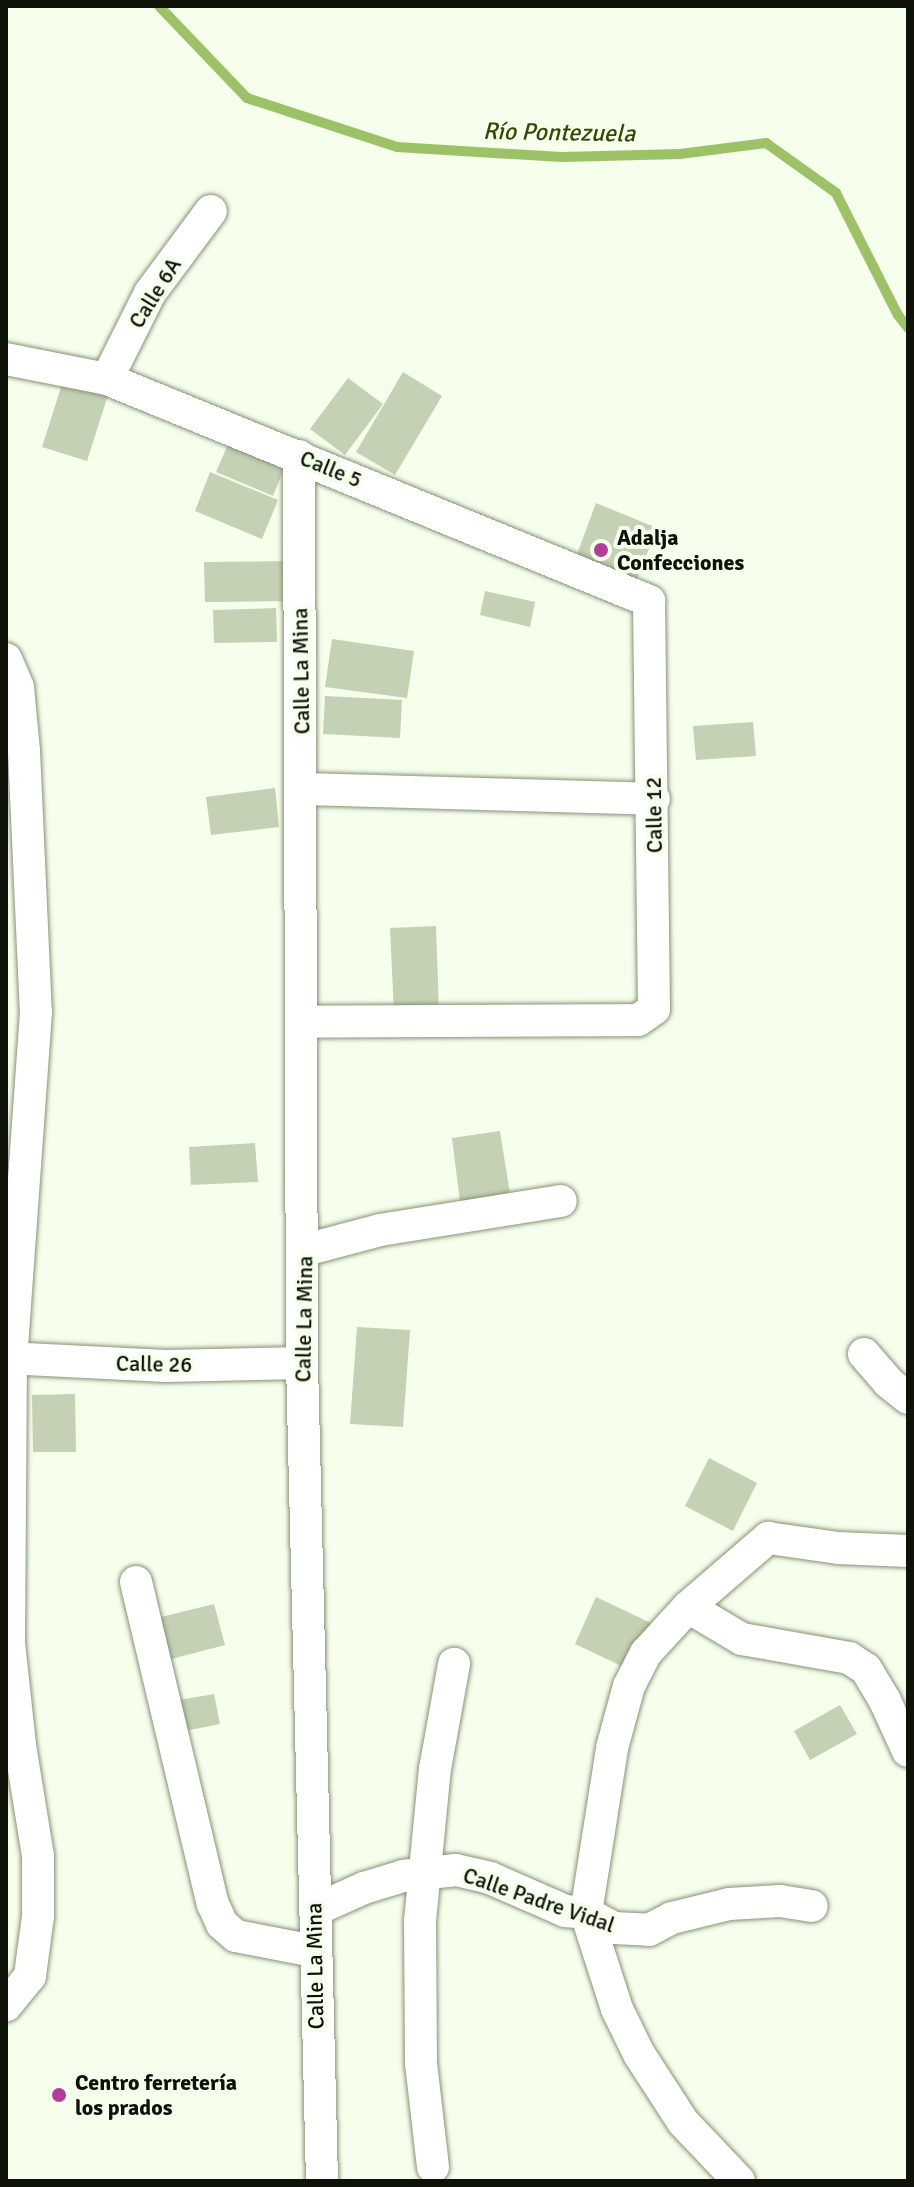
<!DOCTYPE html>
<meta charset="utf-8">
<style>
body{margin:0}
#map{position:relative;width:914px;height:2187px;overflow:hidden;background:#f6feec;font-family:Signika,sans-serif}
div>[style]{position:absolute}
.stream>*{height:10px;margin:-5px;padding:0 5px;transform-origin:5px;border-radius:5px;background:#9dc167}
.building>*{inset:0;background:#c4d1b4}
.roads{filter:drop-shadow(0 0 2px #869276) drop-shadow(0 0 2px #869276)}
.minor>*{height:32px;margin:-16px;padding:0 16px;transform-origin:16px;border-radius:16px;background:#fff}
.dots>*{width:22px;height:22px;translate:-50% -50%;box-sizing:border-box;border:4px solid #f6feec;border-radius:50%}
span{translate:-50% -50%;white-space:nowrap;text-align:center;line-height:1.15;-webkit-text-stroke:8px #f6feec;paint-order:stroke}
.street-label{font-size:22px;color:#0e1208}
.poi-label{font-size:22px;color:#0e1208;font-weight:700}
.left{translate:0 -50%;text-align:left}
.water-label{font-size:24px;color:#334905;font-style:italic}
.frame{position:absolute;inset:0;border:8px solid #0e1208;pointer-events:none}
</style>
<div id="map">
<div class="stream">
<i style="left:159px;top:6px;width:127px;rotate:46.3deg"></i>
<i style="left:247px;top:98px;width:158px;rotate:18.1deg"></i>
<i style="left:397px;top:147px;width:165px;rotate:3.5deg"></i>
<i style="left:562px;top:157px;width:118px;rotate:-1.5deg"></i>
<i style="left:680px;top:154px;width:87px;rotate:-7.3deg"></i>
<i style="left:766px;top:143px;width:86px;rotate:35.5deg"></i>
<i style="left:836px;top:193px;width:137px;rotate:63.1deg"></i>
<i style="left:898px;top:315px;width:16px;rotate:52deg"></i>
</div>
<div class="building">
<i style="clip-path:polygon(403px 372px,442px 396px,395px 475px,356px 452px)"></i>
<i style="clip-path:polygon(348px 378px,383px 404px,345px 455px,310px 429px)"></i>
<i style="clip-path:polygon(63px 381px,108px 395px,87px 461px,42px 447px)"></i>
<i style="clip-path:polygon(232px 435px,288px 459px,273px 496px,216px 472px)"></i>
<i style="clip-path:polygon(210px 472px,278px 500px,262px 539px,195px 511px)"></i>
<i style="clip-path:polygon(596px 503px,657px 528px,636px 582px,576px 557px)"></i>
<i style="clip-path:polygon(292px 561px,293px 601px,205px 602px,204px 562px)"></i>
<i style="clip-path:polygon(485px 591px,535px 602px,530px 627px,480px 615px)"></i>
<i style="clip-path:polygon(276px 608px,277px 642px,214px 643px,213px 610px)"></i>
<i style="clip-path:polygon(332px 639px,414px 651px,407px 698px,325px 687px)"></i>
<i style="clip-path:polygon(325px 696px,402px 700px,400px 738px,323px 734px)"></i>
<i style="clip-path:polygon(753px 722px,756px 756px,696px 760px,693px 726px)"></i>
<i style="clip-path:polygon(275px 788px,279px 827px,211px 835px,206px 797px)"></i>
<i style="clip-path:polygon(436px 926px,439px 1013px,394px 1014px,390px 928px)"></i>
<i style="clip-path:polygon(500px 1131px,510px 1194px,460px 1202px,452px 1138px)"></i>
<i style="clip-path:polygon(255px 1143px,258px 1182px,191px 1185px,189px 1147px)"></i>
<i style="clip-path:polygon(357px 1327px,410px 1330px,403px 1427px,350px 1424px)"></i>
<i style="clip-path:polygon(75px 1394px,76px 1452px,33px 1452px,32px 1395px)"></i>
<i style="clip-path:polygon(709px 1458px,757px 1483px,733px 1531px,685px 1506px)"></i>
<i style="clip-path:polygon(596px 1597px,651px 1623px,630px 1670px,575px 1644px)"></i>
<i style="clip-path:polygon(214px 1604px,225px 1645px,168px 1660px,157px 1618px)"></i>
<i style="clip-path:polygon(214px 1694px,220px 1724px,180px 1732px,174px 1701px)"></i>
<i style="clip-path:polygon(840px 1705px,857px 1734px,810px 1760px,794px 1731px)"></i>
</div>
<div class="roads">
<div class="minor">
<i style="left:6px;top:359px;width:103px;rotate:11.2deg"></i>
<i style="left:107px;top:379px;width:586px;rotate:22.27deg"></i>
<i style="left:649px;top:601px;width:408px;rotate:89.3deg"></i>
<i style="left:654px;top:1009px;width:19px;rotate:145deg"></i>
<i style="left:638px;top:1020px;width:334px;rotate:179.7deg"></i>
<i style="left:107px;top:379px;width:96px;rotate:-63.4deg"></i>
<i style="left:150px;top:293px;width:102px;rotate:-53.4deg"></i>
<i style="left:299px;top:456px;width:907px;rotate:89.81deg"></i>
<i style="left:302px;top:1363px;width:818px;rotate:88.6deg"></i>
<i style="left:6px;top:659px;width:30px;rotate:67deg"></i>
<i style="left:18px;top:687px;width:64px;rotate:84.6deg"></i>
<i style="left:24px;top:751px;width:261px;rotate:87.4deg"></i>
<i style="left:36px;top:1012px;width:347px;rotate:94.1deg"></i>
<i style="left:11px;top:1358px;width:285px;rotate:90.4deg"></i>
<i style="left:9px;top:1643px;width:103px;rotate:83.8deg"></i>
<i style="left:20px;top:1745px;width:112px;rotate:80.8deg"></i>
<i style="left:38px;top:1856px;width:60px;rotate:90deg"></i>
<i style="left:38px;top:1916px;width:61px;rotate:97.6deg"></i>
<i style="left:30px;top:1976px;width:38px;rotate:129deg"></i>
<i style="left:302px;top:789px;width:352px;rotate:1.6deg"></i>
<i style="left:305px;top:1250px;width:78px;rotate:-14.9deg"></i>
<i style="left:380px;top:1230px;width:183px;rotate:-9.1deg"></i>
<i style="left:864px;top:1354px;width:38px;rotate:49deg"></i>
<i style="left:889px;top:1383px;width:24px;rotate:38deg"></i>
<i style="left:6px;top:1358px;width:160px;rotate:2.9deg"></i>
<i style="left:166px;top:1366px;width:136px;rotate:-1.3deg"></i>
<i style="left:136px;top:1582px;width:331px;rotate:76.6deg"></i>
<i style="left:213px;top:1904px;width:22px;rotate:66deg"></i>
<i style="left:222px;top:1924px;width:18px;rotate:41deg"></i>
<i style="left:236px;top:1936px;width:79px;rotate:10.9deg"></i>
<i style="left:688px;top:1607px;width:63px;rotate:30.7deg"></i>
<i style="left:742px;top:1639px;width:109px;rotate:10.1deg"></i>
<i style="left:849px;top:1658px;width:20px;rotate:33deg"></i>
<i style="left:866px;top:1669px;width:37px;rotate:59deg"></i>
<i style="left:885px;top:1701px;width:55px;rotate:65.3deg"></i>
<i style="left:315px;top:1910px;width:54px;rotate:-24.2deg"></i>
<i style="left:364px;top:1888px;width:41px;rotate:-17.1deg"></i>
<i style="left:403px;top:1876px;width:53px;rotate:-6.5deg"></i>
<i style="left:456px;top:1870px;width:35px;rotate:13deg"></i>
<i style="left:490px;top:1878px;width:82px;rotate:23.7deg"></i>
<i style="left:565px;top:1911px;width:21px;rotate:5deg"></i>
<i style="left:586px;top:1913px;width:32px;rotate:28deg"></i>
<i style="left:614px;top:1928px;width:35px;rotate:3deg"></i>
<i style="left:649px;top:1930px;width:26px;rotate:-28deg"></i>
<i style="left:672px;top:1918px;width:59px;rotate:-13.8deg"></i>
<i style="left:729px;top:1904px;width:51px;rotate:-3.4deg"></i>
<i style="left:780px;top:1901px;width:32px;rotate:9deg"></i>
<i style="left:433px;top:2167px;width:105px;rotate:-96.6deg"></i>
<i style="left:421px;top:2063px;width:142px;rotate:-90.4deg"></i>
<i style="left:420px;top:1921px;width:153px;rotate:-84.4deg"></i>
<i style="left:435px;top:1769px;width:107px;rotate:-79.7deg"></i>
<i style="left:739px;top:2181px;width:81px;rotate:-133.5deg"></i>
<i style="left:683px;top:2122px;width:81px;rotate:-122.9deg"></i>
<i style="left:639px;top:2054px;width:50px;rotate:-116.1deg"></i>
<i style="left:617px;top:2009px;width:101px;rotate:-107.9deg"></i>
<i style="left:586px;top:1913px;width:167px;rotate:-81deg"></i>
<i style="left:612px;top:1748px;width:64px;rotate:-74.7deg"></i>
<i style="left:629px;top:1686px;width:37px;rotate:-63deg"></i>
<i style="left:646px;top:1653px;width:62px;rotate:-47.6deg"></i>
<i style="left:688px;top:1607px;width:106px;rotate:-40.8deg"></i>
<i style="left:768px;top:1538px;width:71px;rotate:8.1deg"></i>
<i style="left:838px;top:1548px;width:70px;rotate:2.5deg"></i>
</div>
</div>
<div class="dots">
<i style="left:601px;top:550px;background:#b13f9a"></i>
<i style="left:59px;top:2095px;background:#b13f9a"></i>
</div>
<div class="street-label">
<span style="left:155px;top:293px;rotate:-58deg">Calle 6A</span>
<span style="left:331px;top:469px;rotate:22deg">Calle 5</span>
<span style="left:301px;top:671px;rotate:-91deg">Calle La Mina</span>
<span style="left:654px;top:815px;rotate:-91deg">Calle 12</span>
<span style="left:304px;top:1319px;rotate:-89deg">Calle La Mina</span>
<span style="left:154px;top:1364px;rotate:1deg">Calle 26</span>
<span style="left:539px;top:1900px;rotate:19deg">Calle Padre Vidal</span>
<span style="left:315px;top:1966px;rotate:-91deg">Calle La Mina</span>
</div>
<div class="poi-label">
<span class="left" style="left:617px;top:550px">Adalja<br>Confecciones</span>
<span class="left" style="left:75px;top:2095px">Centro ferretería<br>los prados</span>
</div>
<div class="water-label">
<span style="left:559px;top:133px;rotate:1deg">Río Pontezuela</span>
</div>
<div class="frame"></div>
</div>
